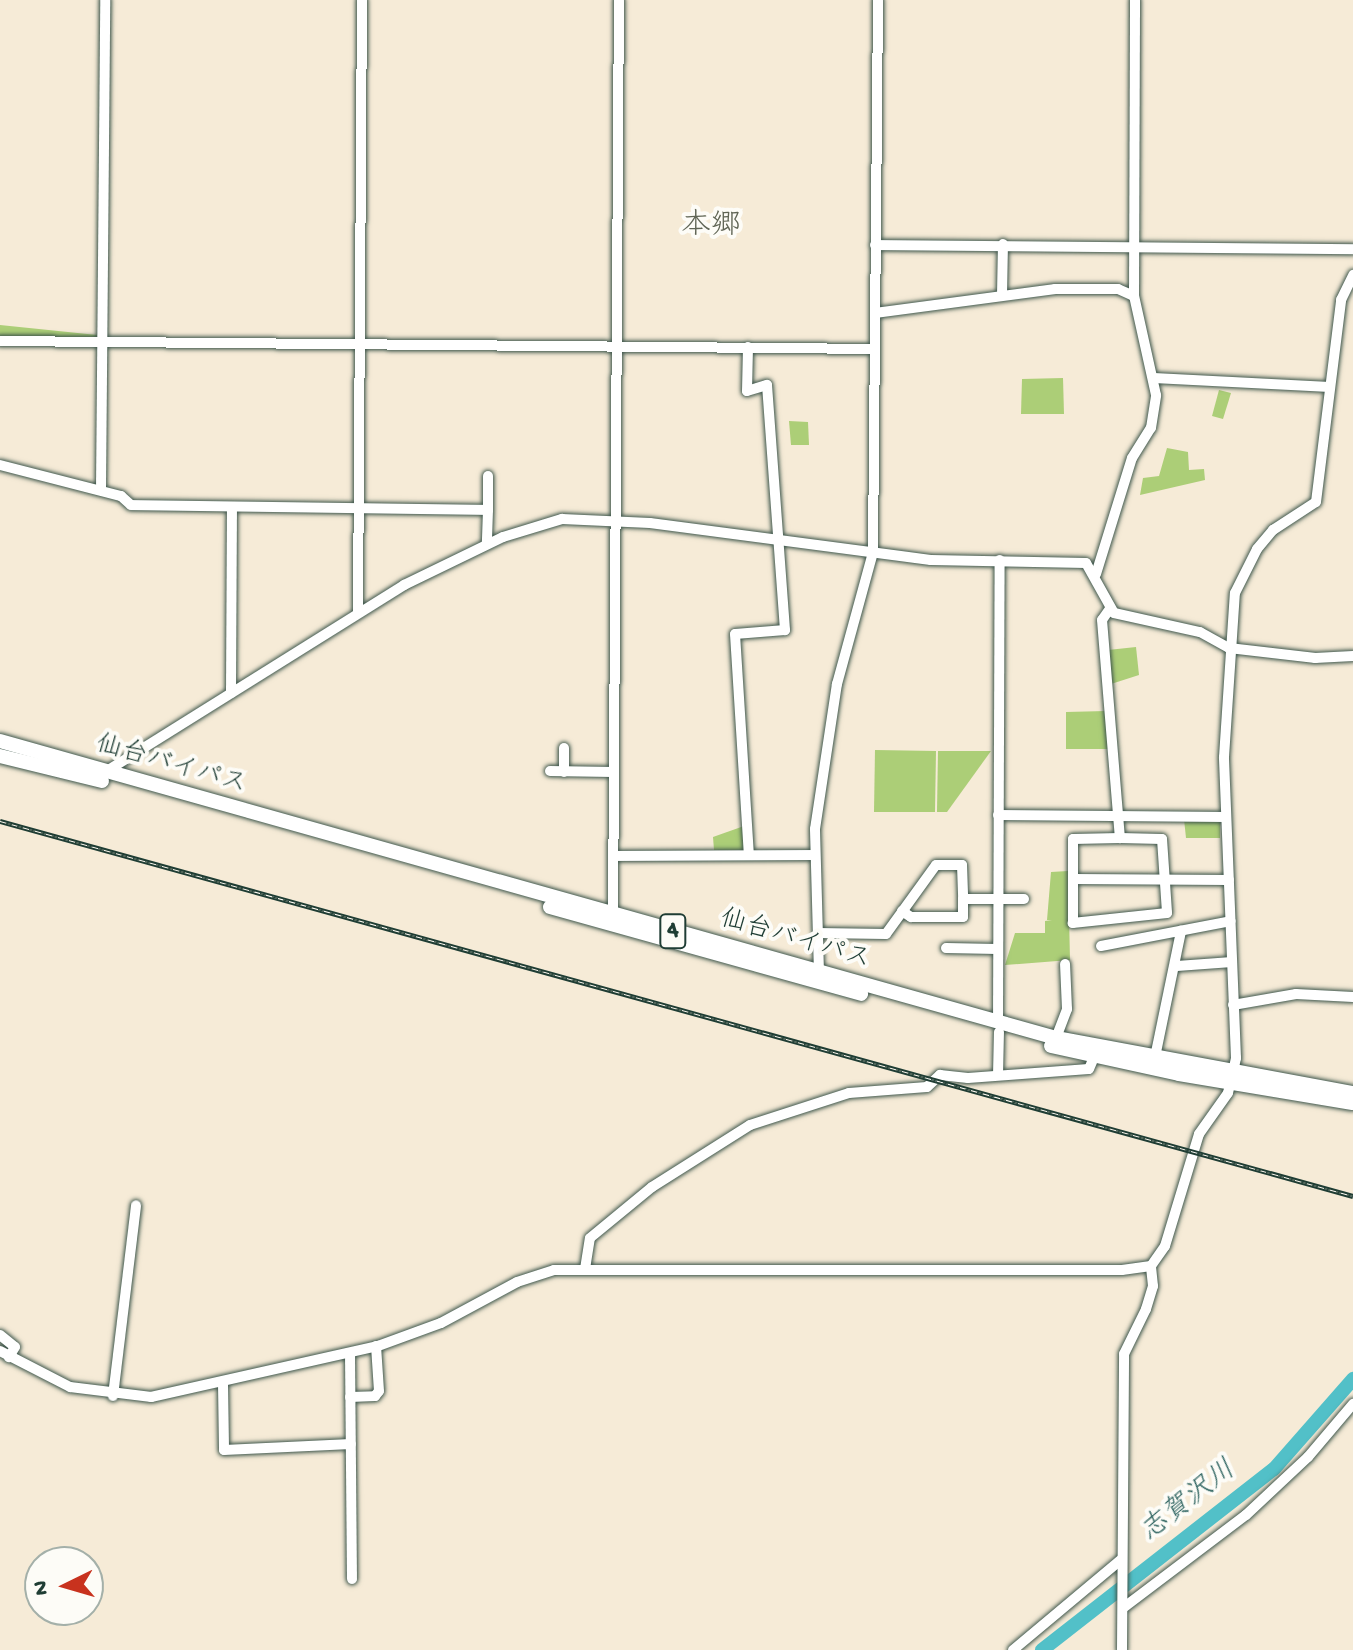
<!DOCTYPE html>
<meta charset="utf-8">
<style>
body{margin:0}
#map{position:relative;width:1353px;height:1650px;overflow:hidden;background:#f6ebd7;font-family:"Gochi Hand","Klee One",sans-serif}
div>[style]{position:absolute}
.green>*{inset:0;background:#acce77}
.river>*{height:14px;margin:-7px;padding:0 7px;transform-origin:7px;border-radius:7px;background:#52c0c8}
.roads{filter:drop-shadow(0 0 2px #3f574c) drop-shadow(0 0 2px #3f574c)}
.minor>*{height:10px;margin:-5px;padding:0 5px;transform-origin:5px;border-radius:5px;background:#fff}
.highway>*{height:14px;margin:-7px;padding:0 7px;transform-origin:7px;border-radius:7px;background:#fff}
.rail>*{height:5px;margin-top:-2.5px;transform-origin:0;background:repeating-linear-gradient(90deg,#fdfcf7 0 6px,#1f3d34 0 12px);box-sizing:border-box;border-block:2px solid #1f3d34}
span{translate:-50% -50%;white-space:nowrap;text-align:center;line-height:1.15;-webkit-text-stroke:8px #fdfcf7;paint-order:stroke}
.shield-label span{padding:2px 6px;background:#fdfcf7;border:2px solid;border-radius:6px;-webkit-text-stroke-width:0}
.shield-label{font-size:24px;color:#1f3d34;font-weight:700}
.street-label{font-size:26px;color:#1f3d34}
.water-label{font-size:28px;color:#2e6460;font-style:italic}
.quarter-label{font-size:30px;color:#606555}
.north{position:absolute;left:24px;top:1546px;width:80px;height:80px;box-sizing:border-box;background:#fdfcf7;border:2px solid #a4b0a9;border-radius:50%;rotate:265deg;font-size:22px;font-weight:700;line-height:32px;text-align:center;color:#1f3d34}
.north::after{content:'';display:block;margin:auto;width:28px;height:36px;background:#c8321e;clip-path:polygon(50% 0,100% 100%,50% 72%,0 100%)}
</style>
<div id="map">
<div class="green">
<i style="clip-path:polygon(0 325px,97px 335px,97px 339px,0 338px)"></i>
<i style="clip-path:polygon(1063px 378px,1064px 414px,1021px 414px,1022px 379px)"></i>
<i style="clip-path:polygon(1219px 390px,1231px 393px,1223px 419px,1212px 416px)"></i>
<i style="clip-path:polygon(789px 421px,808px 422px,809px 445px,791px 445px)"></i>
<i style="clip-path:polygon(1167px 448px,1188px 452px,1189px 470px,1204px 469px,1205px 480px,1140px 495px,1143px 478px,1159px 476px)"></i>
<i style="clip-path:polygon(1136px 647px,1139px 675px,1111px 684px,1108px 650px)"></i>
<i style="clip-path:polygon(1106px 711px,1109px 749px,1066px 749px,1066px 712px)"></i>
<i style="clip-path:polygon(875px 750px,936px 751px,935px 812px,874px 812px)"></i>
<i style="clip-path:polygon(938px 751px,991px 751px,947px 812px,937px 812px)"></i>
<i style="clip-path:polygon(1184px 819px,1220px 819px,1220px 838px,1186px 838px)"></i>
<i style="clip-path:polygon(744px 826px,744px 850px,714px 850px,713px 837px)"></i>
<i style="clip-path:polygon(1068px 871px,1070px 960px,1005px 965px,1015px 933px,1045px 933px,1045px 921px,1052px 920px,1047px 920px,1051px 872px)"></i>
</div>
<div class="river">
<i style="left:1042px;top:1650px;width:294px;rotate:-38deg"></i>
<i style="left:1274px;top:1469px;width:120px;rotate:-48.7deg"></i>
</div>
<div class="roads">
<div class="minor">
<i style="left:875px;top:245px;width:478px;rotate:0.5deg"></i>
<i style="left:1002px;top:295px;width:51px;rotate:-88.9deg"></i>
<i style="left:875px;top:313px;width:182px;rotate:-7.6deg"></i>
<i style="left:1055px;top:289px;width:63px"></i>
<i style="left:1118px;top:289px;width:17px;rotate:24deg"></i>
<i style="left:0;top:341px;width:875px;rotate:0.52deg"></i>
<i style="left:748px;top:347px;width:44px;rotate:91.3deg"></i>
<i style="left:747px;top:391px;width:21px;rotate:-17deg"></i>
<i style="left:767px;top:385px;width:246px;rotate:85.8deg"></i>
<i style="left:785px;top:630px;width:50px;rotate:175.4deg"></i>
<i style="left:735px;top:634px;width:221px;rotate:86.4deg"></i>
<i style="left:1154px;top:378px;width:176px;rotate:2.9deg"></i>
<i style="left:0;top:465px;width:125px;rotate:14.4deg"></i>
<i style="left:121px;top:496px;width:13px;rotate:42deg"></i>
<i style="left:131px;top:505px;width:357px;rotate:0.8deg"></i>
<i style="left:488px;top:510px;width:34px;rotate:92deg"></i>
<i style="left:488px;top:476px;width:34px;rotate:90deg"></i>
<i style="left:101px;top:490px;width:490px;rotate:-89.5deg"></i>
<i style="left:1096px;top:574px;width:121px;rotate:-72.8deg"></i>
<i style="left:1132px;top:458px;width:36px;rotate:-58deg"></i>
<i style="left:1151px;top:428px;width:33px;rotate:-81deg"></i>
<i style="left:1156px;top:395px;width:101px;rotate:-102.5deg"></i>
<i style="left:1134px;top:296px;width:296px;rotate:-89.8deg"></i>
<i style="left:1109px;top:610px;width:12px;rotate:125deg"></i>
<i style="left:1102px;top:620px;width:219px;rotate:85.3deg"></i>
<i style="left:358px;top:613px;width:613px;rotate:-89.63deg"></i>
<i style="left:231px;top:693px;width:185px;rotate:-89.7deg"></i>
<i style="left:550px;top:771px;width:63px;rotate:0.9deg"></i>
<i style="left:105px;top:772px;width:353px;rotate:-32deg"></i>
<i style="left:404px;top:585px;width:110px;rotate:-25.9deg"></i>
<i style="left:503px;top:537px;width:62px;rotate:-17deg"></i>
<i style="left:562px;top:519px;width:88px;rotate:2.6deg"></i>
<i style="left:650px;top:523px;width:283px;rotate:7.5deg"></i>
<i style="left:931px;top:560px;width:155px;rotate:1.1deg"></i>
<i style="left:1086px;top:563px;width:57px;rotate:60.8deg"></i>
<i style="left:1114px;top:613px;width:88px;rotate:12.5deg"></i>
<i style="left:1200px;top:632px;width:33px;rotate:29deg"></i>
<i style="left:1229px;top:648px;width:87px;rotate:6.6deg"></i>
<i style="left:1315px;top:658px;width:38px;rotate:-3deg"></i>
<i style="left:564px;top:772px;width:24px;rotate:-90deg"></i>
<i style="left:998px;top:815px;width:228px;rotate:0.5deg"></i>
<i style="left:1120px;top:838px;width:42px;rotate:1.4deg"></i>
<i style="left:1162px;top:839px;width:74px;rotate:86.1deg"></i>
<i style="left:1167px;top:913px;width:95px;rotate:173.9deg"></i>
<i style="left:1073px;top:923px;width:84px;rotate:-90deg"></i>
<i style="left:1073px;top:839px;width:47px;rotate:-1.2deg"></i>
<i style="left:614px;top:856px;width:198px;rotate:-0.3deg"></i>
<i style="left:1073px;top:879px;width:156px;rotate:0.4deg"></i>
<i style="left:902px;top:911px;width:11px;rotate:34deg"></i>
<i style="left:911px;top:917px;width:52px"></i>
<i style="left:963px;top:917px;width:18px;rotate:-90deg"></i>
<i style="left:613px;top:919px;width:919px;rotate:-89.63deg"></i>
<i style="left:818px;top:933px;width:68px;rotate:0.8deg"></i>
<i style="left:886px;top:934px;width:85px;rotate:-54.1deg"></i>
<i style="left:936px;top:865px;width:26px"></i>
<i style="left:962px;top:865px;width:34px;rotate:88deg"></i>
<i style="left:963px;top:899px;width:61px"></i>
<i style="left:1101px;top:946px;width:132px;rotate:-10.9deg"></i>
<i style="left:946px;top:948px;width:51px;rotate:1.1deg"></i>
<i style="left:1177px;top:966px;width:55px;rotate:-4.2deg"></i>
<i style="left:819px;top:973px;width:144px;rotate:-91.6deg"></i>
<i style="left:815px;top:829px;width:147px;rotate:-81.4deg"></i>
<i style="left:837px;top:684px;width:137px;rotate:-74.7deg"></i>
<i style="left:873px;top:552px;width:552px;rotate:-89.48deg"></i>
<i style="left:1233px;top:1005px;width:64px;rotate:-9.9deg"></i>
<i style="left:1296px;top:994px;width:57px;rotate:3deg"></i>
<i style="left:998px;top:1023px;width:463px;rotate:-89.8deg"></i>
<i style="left:1056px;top:1038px;width:31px;rotate:-69deg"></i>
<i style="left:1067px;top:1009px;width:45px;rotate:-92.5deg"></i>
<i style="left:1155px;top:1057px;width:129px;rotate:-78.3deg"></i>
<i style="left:998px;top:1075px;width:43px;rotate:-88.7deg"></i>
<i style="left:585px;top:1269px;width:31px;rotate:-81deg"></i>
<i style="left:590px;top:1238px;width:80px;rotate:-39.4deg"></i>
<i style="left:652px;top:1187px;width:116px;rotate:-32.3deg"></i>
<i style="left:750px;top:1125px;width:104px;rotate:-17.9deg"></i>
<i style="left:849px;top:1093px;width:78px;rotate:-4.4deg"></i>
<i style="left:927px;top:1087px;width:18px;rotate:-43deg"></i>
<i style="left:940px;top:1075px;width:28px;rotate:6deg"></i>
<i style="left:968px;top:1078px;width:121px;rotate:-4.3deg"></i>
<i style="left:1089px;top:1069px;width:13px;rotate:-67deg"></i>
<i style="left:0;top:1335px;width:19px;rotate:39deg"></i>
<i style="left:15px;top:1347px;width:12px;rotate:121deg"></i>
<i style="left:0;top:1351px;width:79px;rotate:27.2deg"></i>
<i style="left:70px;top:1387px;width:82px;rotate:7deg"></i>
<i style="left:151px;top:1397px;width:233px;rotate:-12.7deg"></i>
<i style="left:378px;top:1346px;width:67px;rotate:-20.1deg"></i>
<i style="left:441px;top:1323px;width:86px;rotate:-28.3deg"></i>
<i style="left:517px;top:1282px;width:39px;rotate:-18deg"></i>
<i style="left:554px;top:1270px;width:568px"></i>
<i style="left:1122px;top:1270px;width:29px;rotate:-8deg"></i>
<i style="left:1151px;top:1266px;width:24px;rotate:-55deg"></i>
<i style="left:1165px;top:1246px;width:117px;rotate:-73.1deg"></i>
<i style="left:1199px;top:1134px;width:50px;rotate:-54.7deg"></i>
<i style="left:1228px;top:1093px;width:36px;rotate:-77deg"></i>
<i style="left:1236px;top:1058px;width:301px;rotate:-92.3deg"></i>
<i style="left:1224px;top:757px;width:164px;rotate:-86.2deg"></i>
<i style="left:1235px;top:593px;width:49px;rotate:-63.4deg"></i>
<i style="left:1257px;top:549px;width:25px;rotate:-50deg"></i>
<i style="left:1273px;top:530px;width:51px;rotate:-33.1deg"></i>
<i style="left:1316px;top:502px;width:204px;rotate:-82.9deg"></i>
<i style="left:1341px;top:300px;width:28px;rotate:-64deg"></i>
<i style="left:350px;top:1353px;width:226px;rotate:89.5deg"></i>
<i style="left:223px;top:1384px;width:66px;rotate:89.1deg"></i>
<i style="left:224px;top:1450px;width:127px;rotate:-2.7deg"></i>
<i style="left:113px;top:1396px;width:192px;rotate:-83.1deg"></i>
<i style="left:350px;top:1397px;width:25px;rotate:-2deg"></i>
<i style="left:375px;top:1396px;width:6px;rotate:-51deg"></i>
<i style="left:379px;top:1391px;width:45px;rotate:-93.8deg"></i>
<i style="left:1123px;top:1608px;width:154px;rotate:-37.1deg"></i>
<i style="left:1246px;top:1515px;width:85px;rotate:-43.1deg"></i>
<i style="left:1308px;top:1457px;width:70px;rotate:-49.7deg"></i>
<i style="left:1013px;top:1650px;width:142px;rotate:-39.9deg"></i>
<i style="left:1122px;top:1650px;width:296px;rotate:-89.6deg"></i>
<i style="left:1124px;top:1354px;width:50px;rotate:-63.9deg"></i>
<i style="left:1146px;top:1309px;width:24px;rotate:-73deg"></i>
<i style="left:1153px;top:1286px;width:20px;rotate:-96deg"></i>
</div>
<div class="highway">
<i style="left:0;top:741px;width:1097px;rotate:15.71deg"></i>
<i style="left:1056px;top:1038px;width:302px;rotate:10.5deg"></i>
<i style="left:0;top:756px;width:105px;rotate:13.8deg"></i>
<i style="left:550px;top:907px;width:323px;rotate:15.6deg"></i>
<i style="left:1051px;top:1046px;width:131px;rotate:12.3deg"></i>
<i style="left:1179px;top:1074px;width:176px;rotate:9.5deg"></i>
</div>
</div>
<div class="rail">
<i style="left:0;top:821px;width:1404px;rotate:15.49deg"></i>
</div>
<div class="shield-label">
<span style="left:673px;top:931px">4</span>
</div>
<div class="street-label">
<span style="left:171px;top:766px;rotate:16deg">仙台バイパス</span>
<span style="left:795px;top:941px;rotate:16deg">仙台バイパス</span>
</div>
<div class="water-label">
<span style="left:1189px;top:1502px;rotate:-38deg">志賀沢川</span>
</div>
<div class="quarter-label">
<span style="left:711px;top:228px">本郷</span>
</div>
<div class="north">N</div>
</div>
